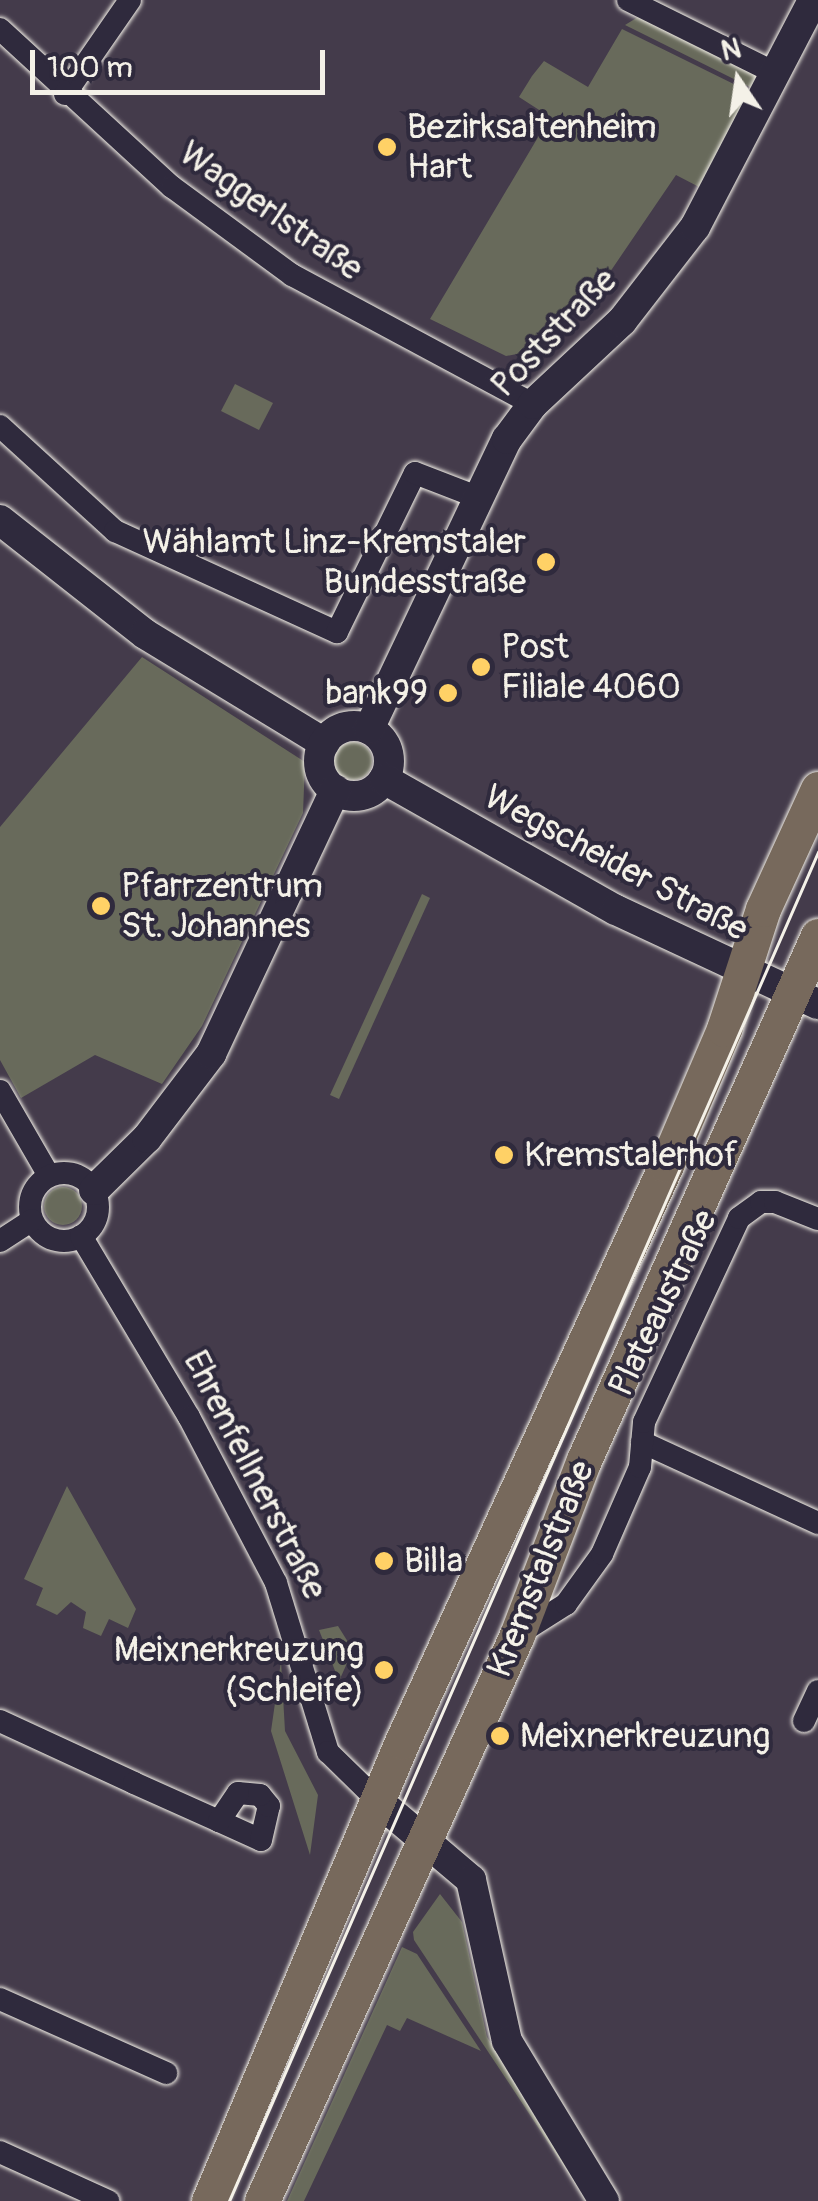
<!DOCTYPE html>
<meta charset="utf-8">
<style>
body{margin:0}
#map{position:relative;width:818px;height:2201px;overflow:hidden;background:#443b4b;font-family:Pangolin,sans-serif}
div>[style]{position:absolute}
.green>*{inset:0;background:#686a5b}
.round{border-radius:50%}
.roads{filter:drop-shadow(0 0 2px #f4f1e8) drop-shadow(0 0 2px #f4f1e8)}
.street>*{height:22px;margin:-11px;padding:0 11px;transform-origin:11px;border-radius:11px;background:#2f2a3d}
.street>.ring{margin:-11px;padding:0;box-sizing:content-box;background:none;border:22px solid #2f2a3d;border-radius:50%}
.secondary>*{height:30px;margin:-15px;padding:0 15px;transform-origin:15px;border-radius:15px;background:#2f2a3d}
.secondary>.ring{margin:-15px;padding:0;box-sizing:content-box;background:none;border:30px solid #2f2a3d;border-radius:50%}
.primary>*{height:35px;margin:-17.5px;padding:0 17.5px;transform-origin:17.5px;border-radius:17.5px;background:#77695c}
.tram>*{height:2.5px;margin:-1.25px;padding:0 1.25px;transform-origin:1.25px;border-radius:1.25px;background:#f4f1e8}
.dots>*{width:28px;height:28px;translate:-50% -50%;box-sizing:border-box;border:5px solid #2f2a3d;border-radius:50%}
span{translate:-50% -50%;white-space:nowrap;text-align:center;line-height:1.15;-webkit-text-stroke:8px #2f2a3d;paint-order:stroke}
.poi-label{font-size:35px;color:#f4f1e8}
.left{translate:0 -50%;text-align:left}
.right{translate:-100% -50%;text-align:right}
.street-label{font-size:35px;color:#f4f1e8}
.north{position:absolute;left:688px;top:30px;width:100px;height:100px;-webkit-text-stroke:8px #2f2a3d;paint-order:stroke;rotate:347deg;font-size:28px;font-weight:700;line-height:40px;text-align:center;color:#f4f1e8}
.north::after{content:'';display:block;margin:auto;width:35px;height:45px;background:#f4f1e8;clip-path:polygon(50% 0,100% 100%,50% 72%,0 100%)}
.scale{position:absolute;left:30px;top:50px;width:295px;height:45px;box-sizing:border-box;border:5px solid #f4f1e8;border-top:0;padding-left:12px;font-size:30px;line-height:35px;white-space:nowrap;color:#f4f1e8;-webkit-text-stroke:8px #2f2a3d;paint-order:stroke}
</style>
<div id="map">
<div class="green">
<i style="clip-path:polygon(638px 17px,759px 76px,758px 91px,625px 25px)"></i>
<i style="clip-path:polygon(622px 29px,752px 93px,701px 188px,676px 175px,610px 272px,522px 353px,506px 356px,430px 319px,550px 117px,519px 97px,532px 76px,544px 61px,588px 87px)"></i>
<i style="clip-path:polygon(235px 384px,273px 403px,259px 430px,221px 411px)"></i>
<i style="clip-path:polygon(142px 657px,305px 762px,303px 813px,202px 1026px,162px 1084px,95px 1055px,21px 1098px,0 1060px,0 827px)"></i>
<i class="round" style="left:334px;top:742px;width:38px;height:38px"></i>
<i style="clip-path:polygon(422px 894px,430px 898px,339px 1099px,330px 1095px)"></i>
<i class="round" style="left:44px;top:1187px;width:38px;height:38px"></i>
<i style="clip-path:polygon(67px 1486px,136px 1609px,128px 1628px,109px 1619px,101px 1636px,83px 1628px,86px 1612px,71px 1602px,57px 1615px,36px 1605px,43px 1588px,24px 1579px)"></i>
<i style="clip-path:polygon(338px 1626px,353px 1650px,339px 1681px,319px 1630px)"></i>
<i style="clip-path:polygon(281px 1661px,285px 1731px,318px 1795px,310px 1855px,271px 1731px)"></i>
<i style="clip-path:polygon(440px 1894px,462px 1922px,487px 2037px,594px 2201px,587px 2201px,414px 1940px,413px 1932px)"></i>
<i style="clip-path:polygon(402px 1947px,417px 1954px,481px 2051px,407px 2018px,400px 2031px,387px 2025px,304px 2201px,287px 2201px)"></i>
</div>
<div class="roads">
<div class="street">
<i style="left:628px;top:0;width:166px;rotate:26.4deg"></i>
<i style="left:0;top:29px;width:234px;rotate:42.6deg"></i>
<i style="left:172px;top:187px;width:149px;rotate:36.3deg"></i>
<i style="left:292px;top:275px;width:273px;rotate:28.2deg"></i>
<i style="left:65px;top:94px;width:114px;rotate:-55.3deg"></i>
<i style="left:0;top:426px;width:156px;rotate:42.4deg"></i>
<i style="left:115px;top:531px;width:244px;rotate:24.5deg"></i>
<i style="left:337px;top:632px;width:177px;rotate:-63.9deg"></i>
<i style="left:415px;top:473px;width:66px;rotate:21.2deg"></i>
<i style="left:0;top:1091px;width:98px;rotate:60deg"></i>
<i class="ring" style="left:30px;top:1173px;width:46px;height:46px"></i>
<i style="left:81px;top:1236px;width:211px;rotate:59.2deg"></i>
<i style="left:189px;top:1417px;width:187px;rotate:62.3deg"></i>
<i style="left:276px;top:1583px;width:177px;rotate:72.9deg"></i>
<i style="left:328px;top:1752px;width:70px;rotate:44.4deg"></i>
<i style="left:0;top:1241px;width:38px;rotate:-33deg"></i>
<i style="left:642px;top:1442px;width:194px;rotate:24.7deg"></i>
<i style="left:517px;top:1635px;width:58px;rotate:-32.3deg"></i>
<i style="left:566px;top:1604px;width:62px;rotate:-54.2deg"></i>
<i style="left:602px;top:1554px;width:95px;rotate:-66.4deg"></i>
<i style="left:640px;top:1467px;width:45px;rotate:-84.9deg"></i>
<i style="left:644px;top:1422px;width:225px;rotate:-65deg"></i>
<i style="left:739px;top:1218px;width:27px;rotate:-36deg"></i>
<i style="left:761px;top:1202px;width:14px"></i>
<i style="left:775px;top:1202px;width:46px;rotate:21.6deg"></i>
<i style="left:0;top:1721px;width:148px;rotate:24.8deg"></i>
<i style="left:134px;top:1783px;width:93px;rotate:24.1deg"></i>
<i style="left:219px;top:1821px;width:46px;rotate:24.3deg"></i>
<i style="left:261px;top:1840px;width:35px;rotate:-77deg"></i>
<i style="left:269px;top:1806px;width:14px;rotate:-129deg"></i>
<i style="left:260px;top:1795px;width:22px;rotate:-175deg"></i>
<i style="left:238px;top:1793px;width:34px;rotate:124deg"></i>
<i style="left:804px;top:1721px;width:33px;rotate:-65deg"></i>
<i style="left:0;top:1999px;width:182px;rotate:24deg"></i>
<i style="left:0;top:2152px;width:119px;rotate:24.4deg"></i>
</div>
<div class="secondary">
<i style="left:0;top:520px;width:184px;rotate:38.2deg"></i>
<i style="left:145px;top:634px;width:210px;rotate:31.3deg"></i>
<i class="ring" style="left:319px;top:726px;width:40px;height:40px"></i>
<i style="left:369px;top:729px;width:321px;rotate:-64.6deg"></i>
<i style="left:507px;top:439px;width:44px;rotate:-53.4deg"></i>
<i style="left:533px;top:404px;width:122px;rotate:-43deg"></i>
<i style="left:622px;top:321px;width:119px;rotate:-52.2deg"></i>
<i style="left:695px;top:227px;width:256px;rotate:-62.5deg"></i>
<i style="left:384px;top:779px;width:266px;rotate:29.5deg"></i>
<i style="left:616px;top:910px;width:223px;rotate:25deg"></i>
<i style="left:94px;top:1190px;width:74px;rotate:-44.5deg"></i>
<i style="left:147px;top:1138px;width:106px;rotate:-52.7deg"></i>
<i style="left:211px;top:1054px;width:292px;rotate:-64.8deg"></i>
<i style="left:378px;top:1801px;width:122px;rotate:40.3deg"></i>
<i style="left:471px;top:1880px;width:165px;rotate:77.4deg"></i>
<i style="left:507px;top:2041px;width:187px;rotate:58.8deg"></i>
</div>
<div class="primary">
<i style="left:209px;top:2201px;width:498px;rotate:-67.2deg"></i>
<i style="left:402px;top:1742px;width:635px;rotate:-65.41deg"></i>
<i style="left:666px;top:1165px;width:148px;rotate:-66.9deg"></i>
<i style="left:724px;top:1029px;width:126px;rotate:-72deg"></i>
<i style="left:763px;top:909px;width:132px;rotate:-65.4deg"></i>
<i style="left:262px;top:2201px;width:621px;rotate:-65.75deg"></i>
<i style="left:517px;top:1635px;width:187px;rotate:-69.1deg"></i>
<i style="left:584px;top:1460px;width:574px;rotate:-65.94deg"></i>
</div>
</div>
<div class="tram">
<i style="left:229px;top:2201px;width:1472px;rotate:-66.41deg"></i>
</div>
<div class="dots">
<i style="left:387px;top:147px;background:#ffd166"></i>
<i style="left:546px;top:562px;background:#ffd166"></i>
<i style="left:481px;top:667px;background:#ffd166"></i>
<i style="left:448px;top:693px;background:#ffd166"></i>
<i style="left:101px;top:906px;background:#ffd166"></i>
<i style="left:504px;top:1155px;background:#ffd166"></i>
<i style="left:384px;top:1561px;background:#ffd166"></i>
<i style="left:384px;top:1670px;background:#ffd166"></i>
<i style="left:500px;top:1736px;background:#ffd166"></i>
</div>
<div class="poi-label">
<span class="left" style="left:407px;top:147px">Bezirksaltenheim<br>Hart</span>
<span class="right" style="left:526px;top:562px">Wählamt Linz-Kremstaler<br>Bundesstraße</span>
<span class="left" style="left:501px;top:667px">Post<br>Filiale 4060</span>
<span class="right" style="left:428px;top:693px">bank99</span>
<span class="left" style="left:121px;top:906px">Pfarrzentrum<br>St. Johannes</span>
<span class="left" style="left:524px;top:1155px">Kremstalerhof</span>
<span class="left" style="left:404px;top:1561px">Billa</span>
<span class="right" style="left:364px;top:1670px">Meixnerkreuzung<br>(Schleife)</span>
<span class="left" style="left:520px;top:1736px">Meixnerkreuzung</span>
</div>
<div class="street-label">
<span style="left:271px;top:211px;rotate:35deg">Waggerlstraße</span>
<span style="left:554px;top:333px;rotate:-46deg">Poststraße</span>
<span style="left:616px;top:863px;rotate:28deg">Wegscheider Straße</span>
<span style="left:663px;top:1303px;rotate:-64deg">Plateaustraße</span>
<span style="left:255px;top:1475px;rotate:63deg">Ehrenfellnerstraße</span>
<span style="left:541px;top:1569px;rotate:-68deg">Kremstalstraße</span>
</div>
<div class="north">N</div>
<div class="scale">100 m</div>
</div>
